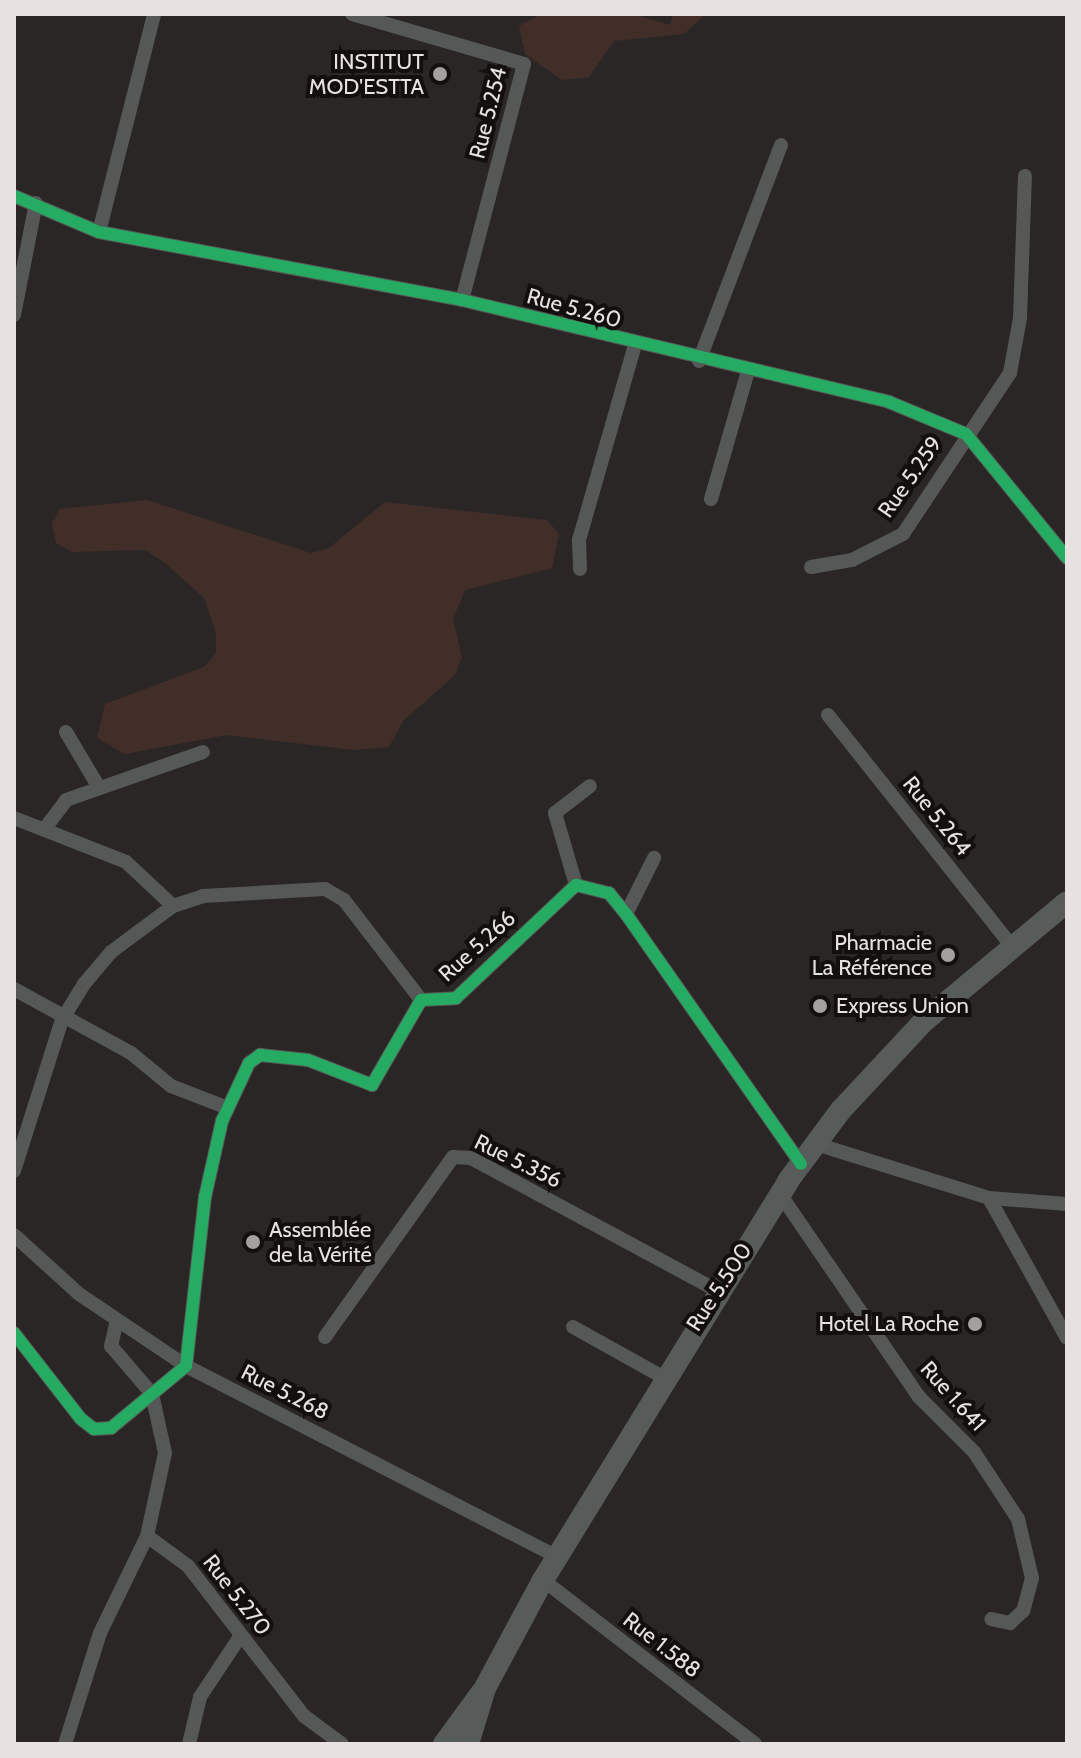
<!DOCTYPE html>
<meta charset="utf-8">
<style>
body{margin:0}
#map{position:relative;width:1081px;height:1758px;overflow:hidden;background:#292625;font-family:Cabin,sans-serif}
div>[style]{position:absolute}
.green>*{inset:0;background:#422e28}
.minor>*{height:14px;margin:-7px;padding:0 7px;transform-origin:7px;border-radius:7px;background:#565857}
.secondary>*{height:22px;margin:-11px;padding:0 11px;transform-origin:11px;border-radius:11px;background:#575b59}
.cycleway>*{height:12px;margin:-6px;padding:0 6px;transform-origin:6px;border-radius:6px;background:#26ab63}
.dots>*{width:22px;height:22px;translate:-50% -50%;box-sizing:border-box;border:4px solid #120f0e;border-radius:50%}
span{translate:-50% -50%;white-space:nowrap;text-align:center;line-height:1.15;-webkit-text-stroke:8px #120f0e;paint-order:stroke}
.poi-label{font-size:22px;color:#e7e2e1}
.right{translate:-100% -50%;text-align:right}
.left{translate:0 -50%;text-align:left}
.street-label{font-size:22px;color:#e7e2e1}
.frame{position:absolute;inset:0;border:16px solid #e7e2e1;pointer-events:none}
</style>
<div id="map">
<div class="green">
<i style="clip-path:polygon(541px 14px,633px 14px,670px 25px,673px 14px,706px 14px,684px 34px,614px 41px,589px 77px,562px 80px,525px 54px,519px 26px)"></i>
<i style="clip-path:polygon(147px 500px,311px 553px,329px 548px,385px 502px,547px 520px,559px 534px,552px 568px,465px 590px,453px 620px,462px 657px,455px 675px,403px 721px,389px 747px,353px 750px,227px 735px,125px 754px,97px 738px,105px 704px,204px 667px,216px 653px,216px 633px,204px 598px,165px 563px,145px 550px,72px 552px,56px 543px,52px 524px,59px 509px)"></i>
</div>
<div class="minor">
<i style="left:352px;top:14px;width:179px;rotate:16.2deg"></i>
<i style="left:524px;top:64px;width:244px;rotate:104.7deg"></i>
<i style="left:14px;top:196px;width:92px;rotate:23deg"></i>
<i style="left:99px;top:232px;width:369px;rotate:10.6deg"></i>
<i style="left:462px;top:300px;width:439px;rotate:13.4deg"></i>
<i style="left:889px;top:402px;width:83px;rotate:22.6deg"></i>
<i style="left:966px;top:434px;width:160px;rotate:50.8deg"></i>
<i style="left:99px;top:232px;width:225px;rotate:-75.8deg"></i>
<i style="left:14px;top:315px;width:114px;rotate:-78.9deg"></i>
<i style="left:699px;top:361px;width:231px;rotate:-69.2deg"></i>
<i style="left:711px;top:499px;width:133px;rotate:-73.9deg"></i>
<i style="left:811px;top:567px;width:42px;rotate:-9.7deg"></i>
<i style="left:852px;top:560px;width:57px;rotate:-27deg"></i>
<i style="left:903px;top:534px;width:193px;rotate:-56.4deg"></i>
<i style="left:1010px;top:373px;width:56px;rotate:-79.7deg"></i>
<i style="left:1020px;top:318px;width:142px;rotate:-88deg"></i>
<i style="left:580px;top:569px;width:29px;rotate:-92deg"></i>
<i style="left:579px;top:540px;width:203px;rotate:-74deg"></i>
<i style="left:828px;top:715px;width:294px;rotate:51.5deg"></i>
<i style="left:66px;top:732px;width:63px;rotate:59.3deg"></i>
<i style="left:14px;top:818px;width:120px;rotate:21.4deg"></i>
<i style="left:126px;top:862px;width:64px;rotate:43.1deg"></i>
<i style="left:46px;top:827px;width:34px;rotate:-53deg"></i>
<i style="left:66px;top:800px;width:145px;rotate:-19.3deg"></i>
<i style="left:576px;top:885px;width:75px;rotate:-106.3deg"></i>
<i style="left:555px;top:813px;width:44px;rotate:-37.6deg"></i>
<i style="left:626px;top:914px;width:63px;rotate:-63.4deg"></i>
<i style="left:14px;top:989px;width:133px;rotate:28.7deg"></i>
<i style="left:131px;top:1053px;width:52px;rotate:39.5deg"></i>
<i style="left:171px;top:1086px;width:61px;rotate:21.1deg"></i>
<i style="left:816px;top:1144px;width:181px;rotate:17.3deg"></i>
<i style="left:989px;top:1198px;width:78px;rotate:4.4deg"></i>
<i style="left:14px;top:1171px;width:158px;rotate:-72.4deg"></i>
<i style="left:62px;top:1020px;width:42px;rotate:-58.6deg"></i>
<i style="left:84px;top:984px;width:42px;rotate:-49.8deg"></i>
<i style="left:111px;top:952px;width:77px;rotate:-36.6deg"></i>
<i style="left:173px;top:906px;width:32px;rotate:-18deg"></i>
<i style="left:203px;top:896px;width:122px;rotate:-3.3deg"></i>
<i style="left:325px;top:889px;width:22px;rotate:30deg"></i>
<i style="left:344px;top:900px;width:126px;rotate:52.4deg"></i>
<i style="left:780px;top:1194px;width:246px;rotate:55.6deg"></i>
<i style="left:919px;top:1397px;width:78px;rotate:45deg"></i>
<i style="left:974px;top:1452px;width:80px;rotate:56.7deg"></i>
<i style="left:1018px;top:1519px;width:61px;rotate:76.7deg"></i>
<i style="left:1032px;top:1578px;width:34px;rotate:105deg"></i>
<i style="left:1023px;top:1611px;width:18px;rotate:137deg"></i>
<i style="left:1010px;top:1623px;width:19px;rotate:-168deg"></i>
<i style="left:989px;top:1198px;width:160px;rotate:60.9deg"></i>
<i style="left:14px;top:1235px;width:88px;rotate:42.2deg"></i>
<i style="left:79px;top:1294px;width:129px;rotate:33.9deg"></i>
<i style="left:186px;top:1366px;width:417px;rotate:27.2deg"></i>
<i style="left:117px;top:1320px;width:27px;rotate:103deg"></i>
<i style="left:111px;top:1346px;width:63px;rotate:49.5deg"></i>
<i style="left:152px;top:1394px;width:60px;rotate:77.6deg"></i>
<i style="left:165px;top:1453px;width:85px;rotate:102.2deg"></i>
<i style="left:573px;top:1327px;width:103px;rotate:29.1deg"></i>
<i style="left:14px;top:1333px;width:109px;rotate:52.1deg"></i>
<i style="left:81px;top:1419px;width:16px;rotate:38deg"></i>
<i style="left:94px;top:1429px;width:17px;rotate:-3deg"></i>
<i style="left:111px;top:1428px;width:97px;rotate:-39.6deg"></i>
<i style="left:186px;top:1366px;width:170px;rotate:-83.6deg"></i>
<i style="left:205px;top:1197px;width:78px;rotate:-77.4deg"></i>
<i style="left:222px;top:1121px;width:64px;rotate:-65deg"></i>
<i style="left:249px;top:1063px;width:14px;rotate:-36deg"></i>
<i style="left:260px;top:1055px;width:48px;rotate:5.9deg"></i>
<i style="left:308px;top:1060px;width:69px;rotate:21.3deg"></i>
<i style="left:372px;top:1085px;width:98px;rotate:-60deg"></i>
<i style="left:421px;top:1000px;width:35px;rotate:-3deg"></i>
<i style="left:456px;top:998px;width:165px;rotate:-43.3deg"></i>
<i style="left:576px;top:885px;width:34px;rotate:14deg"></i>
<i style="left:609px;top:893px;width:27px;rotate:51deg"></i>
<i style="left:626px;top:914px;width:305px;rotate:55deg"></i>
<i style="left:325px;top:1337px;width:221px;rotate:-54.6deg"></i>
<i style="left:453px;top:1157px;width:18px;rotate:3deg"></i>
<i style="left:471px;top:1158px;width:278px;rotate:28.3deg"></i>
<i style="left:543px;top:1580px;width:268px;rotate:37.7deg"></i>
<i style="left:65px;top:1744px;width:116px;rotate:-72.5deg"></i>
<i style="left:100px;top:1633px;width:108px;rotate:-64.1deg"></i>
<i style="left:147px;top:1536px;width:51px;rotate:36.2deg"></i>
<i style="left:188px;top:1566px;width:190px;rotate:52.3deg"></i>
<i style="left:304px;top:1716px;width:47px;rotate:36.4deg"></i>
<i style="left:189px;top:1744px;width:48px;rotate:-76.8deg"></i>
<i style="left:200px;top:1697px;width:74px;rotate:-56.5deg"></i>
</div>
<div class="secondary">
<i style="left:444px;top:1744px;width:64px;rotate:-53.8deg"></i>
<i style="left:468px;top:1744px;width:59px;rotate:-73.1deg"></i>
<i style="left:485px;top:1688px;width:123px;rotate:-61.8deg"></i>
<i style="left:543px;top:1580px;width:468px;rotate:-58.4deg"></i>
<i style="left:788px;top:1181px;width:89px;rotate:-53.3deg"></i>
<i style="left:841px;top:1110px;width:120px;rotate:-47deg"></i>
<i style="left:923px;top:1022px;width:187px;rotate:-39.8deg"></i>
</div>
<div class="cycleway">
<i style="left:14px;top:196px;width:92px;rotate:23deg"></i>
<i style="left:99px;top:232px;width:369px;rotate:10.6deg"></i>
<i style="left:462px;top:300px;width:439px;rotate:13.4deg"></i>
<i style="left:889px;top:402px;width:83px;rotate:22.6deg"></i>
<i style="left:966px;top:434px;width:160px;rotate:50.8deg"></i>
<i style="left:14px;top:1333px;width:109px;rotate:52.1deg"></i>
<i style="left:81px;top:1419px;width:16px;rotate:38deg"></i>
<i style="left:94px;top:1429px;width:17px;rotate:-3deg"></i>
<i style="left:111px;top:1428px;width:97px;rotate:-39.6deg"></i>
<i style="left:186px;top:1366px;width:170px;rotate:-83.6deg"></i>
<i style="left:205px;top:1197px;width:78px;rotate:-77.4deg"></i>
<i style="left:222px;top:1121px;width:64px;rotate:-65deg"></i>
<i style="left:249px;top:1063px;width:14px;rotate:-36deg"></i>
<i style="left:260px;top:1055px;width:48px;rotate:5.9deg"></i>
<i style="left:308px;top:1060px;width:69px;rotate:21.3deg"></i>
<i style="left:372px;top:1085px;width:98px;rotate:-60deg"></i>
<i style="left:421px;top:1000px;width:35px;rotate:-3deg"></i>
<i style="left:456px;top:998px;width:165px;rotate:-43.3deg"></i>
<i style="left:576px;top:885px;width:34px;rotate:14deg"></i>
<i style="left:609px;top:893px;width:27px;rotate:51deg"></i>
<i style="left:626px;top:914px;width:305px;rotate:55deg"></i>
</div>
<div class="dots">
<i style="left:440px;top:74px;background:#a4a09f"></i>
<i style="left:948px;top:955px;background:#a4a09f"></i>
<i style="left:820px;top:1006px;background:#a4a09f"></i>
<i style="left:253px;top:1242px;background:#a4a09f"></i>
<i style="left:975px;top:1324px;background:#a4a09f"></i>
</div>
<div class="poi-label">
<span class="right" style="left:424px;top:74px">INSTITUT<br>MOD'ESTTA</span>
<span class="right" style="left:932px;top:955px">Pharmacie<br>La Référence</span>
<span class="left" style="left:836px;top:1006px">Express Union</span>
<span class="left" style="left:269px;top:1242px">Assemblée<br>de la Vérité</span>
<span class="right" style="left:959px;top:1324px">Hotel La Roche</span>
</div>
<div class="street-label">
<span style="left:488px;top:113px;rotate:-76deg">Rue 5.254</span>
<span style="left:574px;top:308px;rotate:15deg">Rue 5.260</span>
<span style="left:910px;top:477px;rotate:-55deg">Rue 5.259</span>
<span style="left:937px;top:816px;rotate:51deg">Rue 5.264</span>
<span style="left:477px;top:946px;rotate:-42deg">Rue 5.266</span>
<span style="left:518px;top:1161px;rotate:26deg">Rue 5.356</span>
<span style="left:719px;top:1287px;rotate:-57deg">Rue 5.500</span>
<span style="left:285px;top:1392px;rotate:27deg">Rue 5.268</span>
<span style="left:953px;top:1396px;rotate:48deg">Rue 1.641</span>
<span style="left:237px;top:1595px;rotate:52deg">Rue 5.270</span>
<span style="left:662px;top:1645px;rotate:38deg">Rue 1.588</span>
</div>
<div class="frame"></div>
</div>
